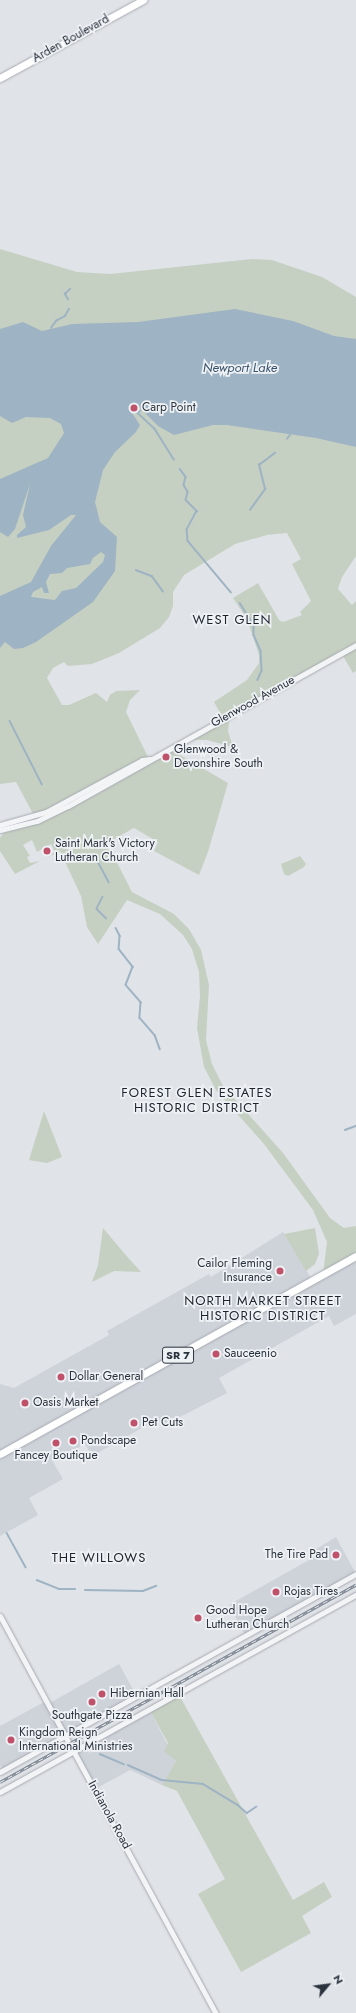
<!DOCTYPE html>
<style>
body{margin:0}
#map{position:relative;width:356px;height:2013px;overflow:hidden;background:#e0e3e7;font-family:Jost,sans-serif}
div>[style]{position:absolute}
.built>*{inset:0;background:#ced2d9}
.green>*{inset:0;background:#c6d0c2}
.water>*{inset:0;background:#9eb3c3}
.stream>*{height:1.5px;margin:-0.75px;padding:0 0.75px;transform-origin:0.75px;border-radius:0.75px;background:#9eb3c3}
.roads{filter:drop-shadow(0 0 1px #a6aab1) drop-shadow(0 0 1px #a6aab1)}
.minor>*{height:5px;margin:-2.5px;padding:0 2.5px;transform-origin:2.5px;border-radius:2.5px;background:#f2f4f6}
.major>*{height:7px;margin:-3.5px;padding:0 3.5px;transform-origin:3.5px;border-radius:3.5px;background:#fff}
.rail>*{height:3px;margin-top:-1.5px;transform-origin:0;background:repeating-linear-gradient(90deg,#eff2f5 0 4.5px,#7b848f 0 9px);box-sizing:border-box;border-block:1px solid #7b848f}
.dots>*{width:11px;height:11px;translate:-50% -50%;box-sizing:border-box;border:2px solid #eff2f5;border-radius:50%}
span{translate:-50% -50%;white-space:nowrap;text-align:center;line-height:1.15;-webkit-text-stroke:3.5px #eff2f5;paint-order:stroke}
.shield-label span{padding:1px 3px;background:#eff2f5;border:1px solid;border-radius:3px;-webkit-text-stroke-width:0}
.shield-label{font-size:11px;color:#2a323d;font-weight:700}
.street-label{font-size:12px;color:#2a323d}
.poi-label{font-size:12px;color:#2a323d}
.left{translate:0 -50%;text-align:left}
.right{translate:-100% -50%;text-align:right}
.water-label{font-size:13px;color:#39536c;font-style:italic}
.neighbourhood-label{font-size:13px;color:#1c232d;letter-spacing:1px}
.north{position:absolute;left:308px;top:1965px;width:40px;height:40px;-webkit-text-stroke:3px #eff2f5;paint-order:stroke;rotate:61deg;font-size:11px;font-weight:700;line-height:16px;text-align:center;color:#2a323d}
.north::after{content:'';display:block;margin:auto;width:14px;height:18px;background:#2a323d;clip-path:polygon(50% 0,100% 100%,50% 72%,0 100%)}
</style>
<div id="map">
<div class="built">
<i style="clip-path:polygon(283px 1232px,312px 1280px,356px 1256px,356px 1314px,334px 1326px,329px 1316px,219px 1378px,227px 1393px,162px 1426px,158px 1419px,92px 1456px,85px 1444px,53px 1462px,63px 1479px,29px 1498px,38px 1515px,0 1536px,0 1384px,14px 1388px,109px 1335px,107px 1331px,209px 1274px,211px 1277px)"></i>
<i style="clip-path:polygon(336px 1537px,356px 1574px,245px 1635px,229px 1605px,316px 1556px,313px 1551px)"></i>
<i style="clip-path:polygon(119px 1664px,136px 1695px,3px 1770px,0 1765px,0 1726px,46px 1701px,48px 1704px)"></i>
<i style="clip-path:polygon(149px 1709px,176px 1761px,162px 1785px,130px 1770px,95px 1789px,73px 1750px)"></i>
</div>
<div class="green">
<i style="clip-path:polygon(evenodd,0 249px,77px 272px,110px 274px,252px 259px,272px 260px,322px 277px,356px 297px,356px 556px,342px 577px,338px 589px,352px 605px,356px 601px,356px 645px,230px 714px,228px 731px,233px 747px,207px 740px,185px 740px,180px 755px,228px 783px,208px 852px,199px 875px,154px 851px,158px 842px,134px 828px,107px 843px,132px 892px,174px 914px,189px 929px,201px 950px,209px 985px,206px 1040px,212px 1064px,223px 1086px,283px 1153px,330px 1218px,344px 1228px,356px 1226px,356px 1256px,323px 1274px,327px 1242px,313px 1210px,264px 1144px,216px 1090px,204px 1067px,197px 1028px,200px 996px,199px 972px,192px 949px,183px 935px,160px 914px,127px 900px,98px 944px,87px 927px,81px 896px,60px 851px,46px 858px,55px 852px,51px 844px,37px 852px,32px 840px,23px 845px,30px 856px,27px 857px,30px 863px,40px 861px,15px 874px,0 851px,0 838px,4px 833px,32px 825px,37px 821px,16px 782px,0 784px,0 249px,287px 533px,301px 559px,292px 564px,311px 601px,300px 612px,302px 615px,283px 622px,279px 620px,258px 583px,233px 598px,247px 619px,259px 655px,259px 663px,247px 680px,214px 702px,223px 718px,149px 759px,126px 712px,130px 700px,140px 690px,116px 691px,110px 695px,107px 702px,96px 693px,69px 705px,62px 705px,47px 678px,53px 668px,64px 662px,68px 666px,92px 664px,119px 653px,160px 628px,169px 617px,173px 606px,173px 592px,184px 575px,235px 544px,267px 535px,287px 533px)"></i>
<i style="clip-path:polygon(356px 649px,356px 671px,353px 673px,343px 656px)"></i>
<i style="clip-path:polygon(300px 856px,306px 864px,304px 867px,288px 876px,284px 874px,281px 864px)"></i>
<i style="clip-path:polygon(44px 1111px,62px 1157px,47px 1163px,29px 1160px)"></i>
<i style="clip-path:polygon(103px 1228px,124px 1253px,141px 1272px,114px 1271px,92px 1282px,98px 1265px)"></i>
<i style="clip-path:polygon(315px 1228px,319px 1254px,315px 1264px,306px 1271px,284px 1234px)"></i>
<i style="clip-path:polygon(178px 1693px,293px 1900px,324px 1882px,332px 1897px,302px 1916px,311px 1933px,241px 1972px,198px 1894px,225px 1879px,177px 1791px,162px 1785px,176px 1761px,164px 1751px,168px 1743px,149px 1709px)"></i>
</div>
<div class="water">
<i style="clip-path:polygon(evenodd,235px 309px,293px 321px,334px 336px,356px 339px,356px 447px,316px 438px,227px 425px,213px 425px,174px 435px,158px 426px,137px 405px,132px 405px,131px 407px,135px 409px,130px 410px,140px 425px,136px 432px,115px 452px,103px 470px,95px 502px,100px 522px,117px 537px,115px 571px,93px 602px,36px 642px,23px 648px,14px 649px,5px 642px,0 648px,0 596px,31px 582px,51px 546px,76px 515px,71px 515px,49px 530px,17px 538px,17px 535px,26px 527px,23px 515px,30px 484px,15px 529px,8px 537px,0 532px,0 479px,48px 458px,64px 433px,61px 424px,50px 418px,26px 417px,12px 423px,0 416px,0 329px,23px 322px,42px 331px,72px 324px,138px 322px,235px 309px,101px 552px,105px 555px,103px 562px,76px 588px,62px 591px,55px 600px,31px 597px,33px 592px,42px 587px,44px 593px,49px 593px,46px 582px,50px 574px,62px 573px,67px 568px,90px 564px,93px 558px,101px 552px)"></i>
</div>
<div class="stream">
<i style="left:68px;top:300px;width:7px;rotate:-117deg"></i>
<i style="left:65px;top:294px;width:7px;rotate:-45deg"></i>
<i style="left:51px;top:328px;width:9px;rotate:-54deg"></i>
<i style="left:56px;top:321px;width:10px;rotate:-29deg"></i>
<i style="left:65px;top:316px;width:8px;rotate:-60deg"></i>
<i style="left:141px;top:411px;width:4px;rotate:146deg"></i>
<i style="left:138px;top:413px;width:23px;rotate:43deg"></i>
<i style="left:155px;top:429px;width:36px;rotate:58deg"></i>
<i style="left:287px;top:439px;width:5px;rotate:-53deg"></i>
<i style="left:180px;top:469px;width:10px;rotate:53deg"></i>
<i style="left:186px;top:477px;width:8px;rotate:104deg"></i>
<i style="left:184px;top:485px;width:8px;rotate:60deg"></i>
<i style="left:188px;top:492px;width:8px;rotate:104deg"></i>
<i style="left:186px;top:500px;width:16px;rotate:45deg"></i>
<i style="left:197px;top:511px;width:21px;rotate:118deg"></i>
<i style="left:187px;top:530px;width:11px;rotate:85deg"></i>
<i style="left:188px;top:541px;width:67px;rotate:49.9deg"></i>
<i style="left:250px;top:510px;width:26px;rotate:-54deg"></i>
<i style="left:265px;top:489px;width:25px;rotate:-104deg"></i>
<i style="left:259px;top:465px;width:20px;rotate:-37deg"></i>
<i style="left:136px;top:570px;width:17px;rotate:21deg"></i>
<i style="left:152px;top:576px;width:19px;rotate:54deg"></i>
<i style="left:240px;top:603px;width:26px;rotate:58deg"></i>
<i style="left:254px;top:625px;width:10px;rotate:90deg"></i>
<i style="left:254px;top:635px;width:17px;rotate:66deg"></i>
<i style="left:261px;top:651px;width:20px;rotate:87deg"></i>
<i style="left:262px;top:671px;width:10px;rotate:114deg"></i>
<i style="left:10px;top:721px;width:71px;rotate:63.1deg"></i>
<i style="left:94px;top:854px;width:32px;rotate:62deg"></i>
<i style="left:103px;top:897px;width:13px;rotate:117deg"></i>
<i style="left:97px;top:909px;width:13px;rotate:45deg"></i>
<i style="left:116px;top:928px;width:9px;rotate:63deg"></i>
<i style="left:120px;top:936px;width:13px;rotate:94deg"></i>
<i style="left:119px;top:949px;width:23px;rotate:52deg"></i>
<i style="left:133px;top:967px;width:19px;rotate:111deg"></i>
<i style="left:126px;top:985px;width:23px;rotate:49deg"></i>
<i style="left:141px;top:1002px;width:16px;rotate:94deg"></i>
<i style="left:140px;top:1018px;width:23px;rotate:49deg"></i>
<i style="left:155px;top:1035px;width:15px;rotate:70deg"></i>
<i style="left:345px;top:1130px;width:12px;rotate:-20deg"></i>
<i style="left:7px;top:1533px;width:39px;rotate:61deg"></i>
<i style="left:37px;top:1580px;width:24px;rotate:22deg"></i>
<i style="left:59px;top:1589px;width:16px"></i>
<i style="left:85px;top:1590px;width:58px;rotate:1deg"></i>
<i style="left:143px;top:1591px;width:14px;rotate:-21deg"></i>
<i style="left:100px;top:1754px;width:26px;rotate:23deg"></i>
<i style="left:128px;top:1765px;width:37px;rotate:24deg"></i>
<i style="left:162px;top:1780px;width:41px;rotate:5.6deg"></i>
<i style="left:203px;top:1784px;width:41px;rotate:31deg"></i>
<i style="left:238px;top:1805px;width:12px;rotate:42deg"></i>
<i style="left:247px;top:1813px;width:11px;rotate:-34deg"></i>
</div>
<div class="roads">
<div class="minor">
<i style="left:0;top:825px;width:48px;rotate:-15.8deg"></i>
<i style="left:46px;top:812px;width:109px;rotate:-28.4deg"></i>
<i style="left:142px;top:760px;width:8px;rotate:-7deg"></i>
<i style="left:0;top:830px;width:38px;rotate:-14deg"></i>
<i style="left:37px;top:821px;width:34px;rotate:-26deg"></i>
<i style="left:68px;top:806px;width:330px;rotate:-29.2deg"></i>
<i style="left:0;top:1616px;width:452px;rotate:61.5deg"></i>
<i style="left:0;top:1772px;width:407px;rotate:-29.1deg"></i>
<i style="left:0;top:1792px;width:407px;rotate:-29deg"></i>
</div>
<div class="major">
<i style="left:0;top:78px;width:163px;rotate:-28.6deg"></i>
<i style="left:0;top:1454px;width:407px;rotate:-29.1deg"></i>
</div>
</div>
<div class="rail">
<i style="left:0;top:1782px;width:407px;rotate:-29deg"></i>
</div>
<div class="dots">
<i style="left:134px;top:408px;background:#bf526a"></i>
<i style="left:166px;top:757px;background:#bf526a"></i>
<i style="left:47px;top:851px;background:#bf526a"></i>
<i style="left:280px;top:1271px;background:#bf526a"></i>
<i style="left:216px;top:1354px;background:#bf526a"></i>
<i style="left:61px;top:1377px;background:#bf526a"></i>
<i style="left:25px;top:1403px;background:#bf526a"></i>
<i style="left:134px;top:1423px;background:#bf526a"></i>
<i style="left:73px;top:1441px;background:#bf526a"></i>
<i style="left:56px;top:1443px;background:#bf526a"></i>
<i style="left:336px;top:1555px;background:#bf526a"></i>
<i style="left:276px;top:1592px;background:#bf526a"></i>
<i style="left:198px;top:1618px;background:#bf526a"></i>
<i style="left:102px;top:1694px;background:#bf526a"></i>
<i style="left:92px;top:1702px;background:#bf526a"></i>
<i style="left:11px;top:1740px;background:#bf526a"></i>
</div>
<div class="shield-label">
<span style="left:178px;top:1355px">SR 7</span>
</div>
<div class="street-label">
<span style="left:71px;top:39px;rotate:-29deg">Arden Boulevard</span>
<span style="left:253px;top:702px;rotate:-29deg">Glenwood Avenue</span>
<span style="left:109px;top:1815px;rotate:61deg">Indianola Road</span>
</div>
<div class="poi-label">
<span class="left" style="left:142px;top:408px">Carp Point</span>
<span class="left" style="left:174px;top:757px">Glenwood &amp;<br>Devonshire South</span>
<span class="left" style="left:55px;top:851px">Saint Mark's Victory<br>Lutheran Church</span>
<span class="right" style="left:272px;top:1271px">Cailor Fleming<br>Insurance</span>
<span class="left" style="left:224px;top:1354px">Sauceenio</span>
<span class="left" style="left:69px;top:1377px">Dollar General</span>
<span class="left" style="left:33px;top:1403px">Oasis Market</span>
<span class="left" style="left:142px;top:1423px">Pet Cuts</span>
<span class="left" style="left:81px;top:1441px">Pondscape</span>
<span style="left:56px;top:1456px">Fancey Boutique</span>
<span class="right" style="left:328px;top:1555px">The Tire Pad</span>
<span class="left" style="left:284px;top:1592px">Rojas Tires</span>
<span class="left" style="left:206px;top:1618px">Good Hope<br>Lutheran Church</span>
<span class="left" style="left:110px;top:1694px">Hibernian Hall</span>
<span style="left:92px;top:1716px">Southgate Pizza</span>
<span class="left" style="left:19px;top:1740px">Kingdom Reign<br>International Ministries</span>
</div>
<div class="water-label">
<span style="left:240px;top:368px">Newport Lake</span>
</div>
<div class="neighbourhood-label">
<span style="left:232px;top:620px">WEST GLEN</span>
<span style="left:197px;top:1101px">FOREST GLEN ESTATES<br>HISTORIC DISTRICT</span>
<span style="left:263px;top:1309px">NORTH MARKET STREET<br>HISTORIC DISTRICT</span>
<span style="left:99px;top:1558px">THE WILLOWS</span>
</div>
<div class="north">N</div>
</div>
